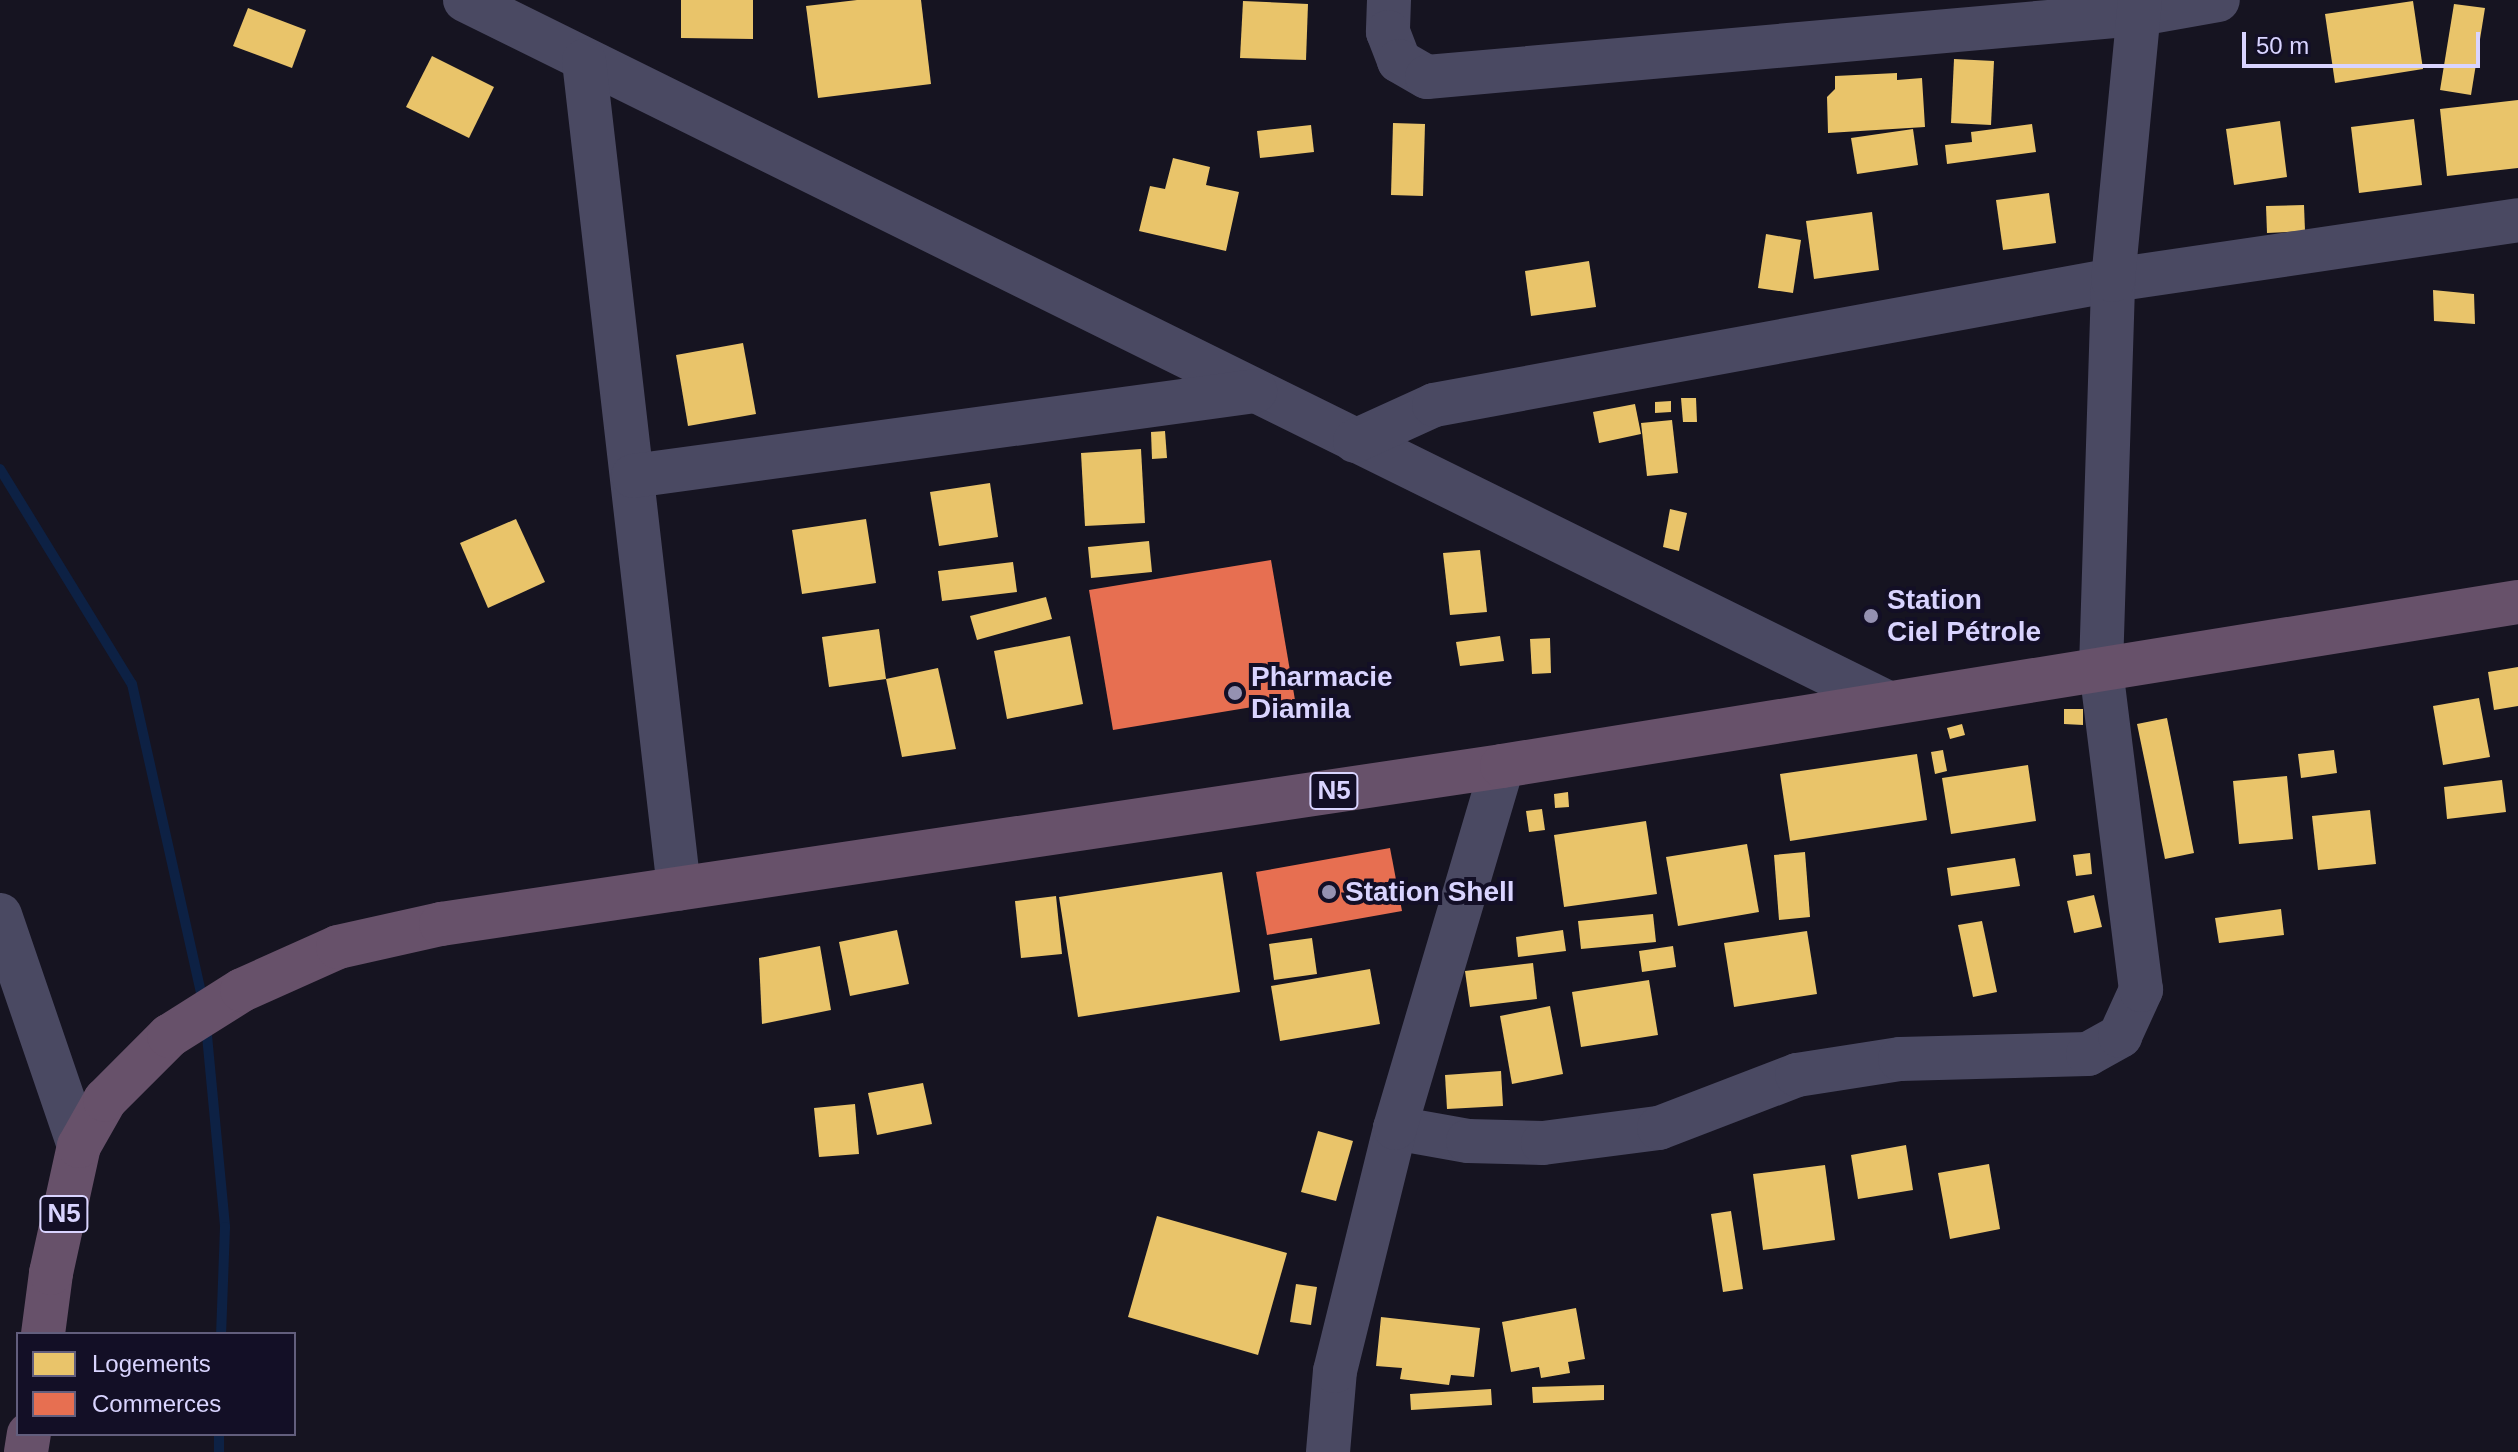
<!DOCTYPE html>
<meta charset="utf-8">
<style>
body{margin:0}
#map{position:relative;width:2518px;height:1452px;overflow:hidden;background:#161421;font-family:Helvetica,sans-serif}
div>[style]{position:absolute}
.homes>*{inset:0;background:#e9c46a}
.shops>*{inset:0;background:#e76f51}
.stream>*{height:10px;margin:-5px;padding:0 5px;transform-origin:5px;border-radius:5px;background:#0d2144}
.minor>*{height:44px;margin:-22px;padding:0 22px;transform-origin:22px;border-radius:22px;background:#4a4962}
.highway>*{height:44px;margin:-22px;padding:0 22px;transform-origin:22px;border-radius:22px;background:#67516a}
.dots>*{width:22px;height:22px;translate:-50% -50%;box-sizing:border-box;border:4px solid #130f26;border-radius:50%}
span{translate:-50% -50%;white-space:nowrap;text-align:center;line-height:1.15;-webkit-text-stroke:8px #130f26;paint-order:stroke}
.shield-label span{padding:2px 6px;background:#130f26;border:2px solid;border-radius:6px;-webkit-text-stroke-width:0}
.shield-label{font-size:26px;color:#d9d4ff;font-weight:700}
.poi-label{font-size:28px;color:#d9d4ff;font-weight:700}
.left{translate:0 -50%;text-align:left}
.legend{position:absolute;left:16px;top:1332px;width:280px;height:104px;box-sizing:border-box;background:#130f26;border:2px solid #625e7d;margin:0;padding:10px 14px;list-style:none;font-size:24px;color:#d9d4ff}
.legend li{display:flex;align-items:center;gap:16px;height:40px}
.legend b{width:40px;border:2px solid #625e7d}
.scale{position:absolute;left:2242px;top:32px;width:238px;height:36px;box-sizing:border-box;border:4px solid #d9d4ff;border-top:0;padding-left:10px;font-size:24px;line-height:28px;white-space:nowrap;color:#d9d4ff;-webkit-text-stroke:6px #130f26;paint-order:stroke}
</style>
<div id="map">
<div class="homes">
<i style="clip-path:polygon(681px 0,753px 0,753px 39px,681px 38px)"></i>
<i style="clip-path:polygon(857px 0,921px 0,931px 84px,818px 98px,806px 6px)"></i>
<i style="clip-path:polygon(1243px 1px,1308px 4px,1306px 60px,1240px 58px)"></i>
<i style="clip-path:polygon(2413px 1px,2423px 69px,2335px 83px,2325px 14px)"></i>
<i style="clip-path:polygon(2454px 4px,2485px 8px,2471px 95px,2440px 90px)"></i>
<i style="clip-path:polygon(248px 8px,306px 30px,292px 68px,233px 46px)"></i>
<i style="clip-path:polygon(432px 56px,494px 87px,469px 138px,406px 107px)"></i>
<i style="clip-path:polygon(1954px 59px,1994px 61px,1991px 125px,1951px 123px)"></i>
<i style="clip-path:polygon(1897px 73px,1897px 80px,1922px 78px,1925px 127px,1828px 133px,1827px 97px,1835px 89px,1835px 76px)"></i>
<i style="clip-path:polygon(2518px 100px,2518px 168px,2447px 176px,2440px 109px)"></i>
<i style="clip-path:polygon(2414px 119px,2422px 185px,2359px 193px,2351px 127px)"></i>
<i style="clip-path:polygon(2280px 121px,2287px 177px,2234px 185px,2226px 129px)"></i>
<i style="clip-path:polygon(1393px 123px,1425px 124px,1423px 196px,1391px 195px)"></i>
<i style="clip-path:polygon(2032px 124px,2036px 152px,1947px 164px,1945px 145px,1972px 142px,1971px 132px)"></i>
<i style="clip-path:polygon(1311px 125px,1314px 152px,1260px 158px,1257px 131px)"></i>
<i style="clip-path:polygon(1913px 129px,1918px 165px,1857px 174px,1851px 138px)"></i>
<i style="clip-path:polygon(1173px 158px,1210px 167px,1206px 185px,1239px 192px,1226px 251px,1139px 231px,1150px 186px,1165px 189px)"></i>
<i style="clip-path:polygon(2049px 193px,2056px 243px,2003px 250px,1996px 200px)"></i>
<i style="clip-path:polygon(2304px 205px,2305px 231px,2267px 233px,2266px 206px)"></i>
<i style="clip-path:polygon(1872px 212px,1879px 270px,1814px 279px,1806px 221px)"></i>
<i style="clip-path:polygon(1766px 234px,1801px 240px,1793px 293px,1758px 288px)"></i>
<i style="clip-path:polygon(1589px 261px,1596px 307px,1531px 316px,1525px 271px)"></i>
<i style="clip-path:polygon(2433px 290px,2474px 294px,2475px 324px,2434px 321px)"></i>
<i style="clip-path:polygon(743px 343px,756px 414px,688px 426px,676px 355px)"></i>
<i style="clip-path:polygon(1681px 398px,1696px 398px,1697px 422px,1683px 422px)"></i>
<i style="clip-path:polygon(1671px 401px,1671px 412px,1655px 413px,1655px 402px)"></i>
<i style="clip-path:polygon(1635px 404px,1641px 434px,1599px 443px,1593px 412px)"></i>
<i style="clip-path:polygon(1672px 420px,1678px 473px,1647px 476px,1641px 423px)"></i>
<i style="clip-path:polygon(1165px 431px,1167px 458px,1152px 459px,1151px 432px)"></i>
<i style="clip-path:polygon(1141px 449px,1145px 523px,1085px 526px,1081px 453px)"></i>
<i style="clip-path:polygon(990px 483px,998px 537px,939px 546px,930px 492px)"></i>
<i style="clip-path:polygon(1670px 509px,1687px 513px,1679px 551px,1663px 547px)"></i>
<i style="clip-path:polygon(516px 519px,545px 582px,488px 608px,460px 543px)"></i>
<i style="clip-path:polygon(866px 519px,876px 583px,802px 594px,792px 530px)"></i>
<i style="clip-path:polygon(1149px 541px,1152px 572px,1091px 578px,1088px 547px)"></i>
<i style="clip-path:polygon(1480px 550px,1487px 612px,1450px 615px,1443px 553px)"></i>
<i style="clip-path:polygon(1013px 562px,1017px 592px,942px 601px,938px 571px)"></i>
<i style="clip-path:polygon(1046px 597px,1052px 619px,977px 640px,970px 616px)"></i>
<i style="clip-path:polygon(879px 629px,886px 679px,829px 687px,822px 637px)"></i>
<i style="clip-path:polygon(1070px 636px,1083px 704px,1007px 719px,994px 651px)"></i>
<i style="clip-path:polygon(1500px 636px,1504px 661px,1460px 666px,1456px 642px)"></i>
<i style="clip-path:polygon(1550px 638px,1551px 673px,1532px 674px,1530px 639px)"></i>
<i style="clip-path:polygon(2518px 667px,2518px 706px,2494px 710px,2488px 672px)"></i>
<i style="clip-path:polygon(938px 668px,956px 749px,902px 757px,886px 679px)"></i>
<i style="clip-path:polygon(2479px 698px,2490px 757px,2443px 765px,2433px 706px)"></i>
<i style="clip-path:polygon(2064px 709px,2083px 709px,2083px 725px,2064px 724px)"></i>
<i style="clip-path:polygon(2167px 718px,2194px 853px,2165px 859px,2137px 724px)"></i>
<i style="clip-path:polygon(1962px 724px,1965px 735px,1950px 739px,1947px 728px)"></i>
<i style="clip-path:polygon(1943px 750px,1947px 771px,1935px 774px,1931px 752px)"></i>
<i style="clip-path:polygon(2334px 750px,2337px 773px,2301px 778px,2298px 754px)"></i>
<i style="clip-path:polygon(1917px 754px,1927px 820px,1790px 841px,1780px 774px)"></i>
<i style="clip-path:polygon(2028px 765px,2036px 821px,1951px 834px,1942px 778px)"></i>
<i style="clip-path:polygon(2287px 776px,2293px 839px,2239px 844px,2233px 781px)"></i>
<i style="clip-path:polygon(2502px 780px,2506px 812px,2447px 819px,2444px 787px)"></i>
<i style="clip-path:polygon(1568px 792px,1569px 807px,1555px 808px,1554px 794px)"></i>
<i style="clip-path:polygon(1542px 809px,1545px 830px,1529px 832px,1526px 811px)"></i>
<i style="clip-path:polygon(2370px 810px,2376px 864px,2318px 870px,2312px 816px)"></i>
<i style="clip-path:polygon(1646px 821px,1657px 894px,1564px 907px,1554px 835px)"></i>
<i style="clip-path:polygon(1747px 844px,1759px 912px,1678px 926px,1666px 857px)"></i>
<i style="clip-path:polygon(1805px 852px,1810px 917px,1779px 920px,1774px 855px)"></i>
<i style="clip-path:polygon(2090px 853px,2092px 874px,2076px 876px,2073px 855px)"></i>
<i style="clip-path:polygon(2015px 858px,2020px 886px,1951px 896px,1947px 868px)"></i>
<i style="clip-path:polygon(1222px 872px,1240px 992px,1078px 1017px,1059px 897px)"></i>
<i style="clip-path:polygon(2094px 895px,2102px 927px,2074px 933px,2067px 901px)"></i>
<i style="clip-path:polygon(1056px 896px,1062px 954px,1021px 958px,1015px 901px)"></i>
<i style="clip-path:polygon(2281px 909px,2284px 935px,2219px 943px,2215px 918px)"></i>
<i style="clip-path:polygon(1653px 914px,1656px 942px,1581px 949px,1578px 921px)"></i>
<i style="clip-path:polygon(1982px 921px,1997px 992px,1973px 997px,1958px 925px)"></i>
<i style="clip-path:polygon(897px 930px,909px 984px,850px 996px,839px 942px)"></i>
<i style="clip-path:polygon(1563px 930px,1566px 951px,1518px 957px,1516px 937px)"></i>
<i style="clip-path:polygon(1807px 931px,1817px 994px,1734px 1007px,1724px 943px)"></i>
<i style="clip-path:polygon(1312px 938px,1317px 974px,1274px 980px,1269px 944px)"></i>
<i style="clip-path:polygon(820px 946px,831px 1010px,762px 1024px,759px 958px)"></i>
<i style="clip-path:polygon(1673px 946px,1676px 967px,1642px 972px,1639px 951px)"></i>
<i style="clip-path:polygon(1533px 963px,1537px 999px,1470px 1007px,1465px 971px)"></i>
<i style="clip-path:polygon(1370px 969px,1380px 1024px,1280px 1041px,1271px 986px)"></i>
<i style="clip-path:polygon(1649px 980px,1658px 1035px,1581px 1047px,1572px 992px)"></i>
<i style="clip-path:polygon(1550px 1006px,1563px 1074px,1512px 1084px,1500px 1016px)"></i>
<i style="clip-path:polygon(1501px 1071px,1503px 1106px,1447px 1109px,1445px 1075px)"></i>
<i style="clip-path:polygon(923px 1083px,932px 1124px,877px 1135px,868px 1093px)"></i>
<i style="clip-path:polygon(855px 1104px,859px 1154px,819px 1157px,814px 1108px)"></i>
<i style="clip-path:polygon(1318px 1131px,1353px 1141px,1336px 1201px,1301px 1192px)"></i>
<i style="clip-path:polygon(1906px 1145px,1913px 1190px,1858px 1199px,1851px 1155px)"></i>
<i style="clip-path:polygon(1989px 1164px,2000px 1229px,1950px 1239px,1938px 1173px)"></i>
<i style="clip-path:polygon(1825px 1165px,1835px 1240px,1763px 1250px,1753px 1174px)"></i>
<i style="clip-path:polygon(1731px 1211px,1743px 1289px,1723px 1292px,1711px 1214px)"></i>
<i style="clip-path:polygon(1157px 1216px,1287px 1253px,1258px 1355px,1128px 1317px)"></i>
<i style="clip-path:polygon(1296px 1284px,1317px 1287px,1311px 1325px,1290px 1322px)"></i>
<i style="clip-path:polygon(1576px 1308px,1585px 1359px,1568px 1362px,1570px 1373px,1541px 1378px,1539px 1367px,1511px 1372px,1502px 1322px)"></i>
<i style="clip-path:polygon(1381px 1317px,1480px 1328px,1474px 1377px,1451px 1375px,1449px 1385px,1400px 1379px,1402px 1368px,1376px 1366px)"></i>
<i style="clip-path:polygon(1604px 1385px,1604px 1400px,1533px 1403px,1532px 1387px)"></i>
<i style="clip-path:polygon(1491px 1389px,1492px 1405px,1411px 1410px,1410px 1394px)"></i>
</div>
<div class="shops">
<i style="clip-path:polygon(1271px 560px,1295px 700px,1113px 730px,1089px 590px)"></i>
<i style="clip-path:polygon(1390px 848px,1402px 911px,1267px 935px,1256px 872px)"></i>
</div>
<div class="stream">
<i style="left:0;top:469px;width:252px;rotate:58.5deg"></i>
<i style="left:132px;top:684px;width:326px;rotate:77.4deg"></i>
<i style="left:206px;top:1025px;width:203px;rotate:84.6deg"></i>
<i style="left:225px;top:1227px;width:107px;rotate:92.1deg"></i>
<i style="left:219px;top:1434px;width:18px;rotate:90deg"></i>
</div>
<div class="minor">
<i style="left:465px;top:0;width:1585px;rotate:26.29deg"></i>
<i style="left:1389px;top:0;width:32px;rotate:92deg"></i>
<i style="left:1388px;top:32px;width:31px;rotate:69deg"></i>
<i style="left:1399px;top:61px;width:32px;rotate:30deg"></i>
<i style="left:1427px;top:77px;width:715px;rotate:-5.06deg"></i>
<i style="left:2139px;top:14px;width:80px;rotate:-10deg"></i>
<i style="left:584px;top:61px;width:833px;rotate:83.45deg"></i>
<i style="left:1355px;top:441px;width:87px;rotate:-24.5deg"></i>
<i style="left:1434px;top:405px;width:690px;rotate:-10.43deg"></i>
<i style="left:2113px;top:280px;width:409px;rotate:-8.4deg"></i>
<i style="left:633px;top:476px;width:628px;rotate:-7.78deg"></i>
<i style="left:0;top:915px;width:244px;rotate:71.1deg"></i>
<i style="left:1395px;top:1128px;width:74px;rotate:10.1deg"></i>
<i style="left:1468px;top:1141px;width:75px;rotate:1.5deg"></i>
<i style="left:1543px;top:1143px;width:117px;rotate:-7.4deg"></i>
<i style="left:1659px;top:1128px;width:148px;rotate:-21deg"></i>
<i style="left:1797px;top:1075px;width:104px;rotate:-8.8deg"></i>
<i style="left:1900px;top:1059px;width:188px;rotate:-1.5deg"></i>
<i style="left:2088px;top:1054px;width:37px;rotate:-29deg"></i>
<i style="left:2120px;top:1036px;width:51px;rotate:-65.5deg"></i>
<i style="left:2141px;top:990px;width:324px;rotate:-97.1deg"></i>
<i style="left:2101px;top:668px;width:388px;rotate:-88.2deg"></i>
<i style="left:2113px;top:280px;width:281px;rotate:-84.5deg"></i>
<i style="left:1328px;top:1452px;width:81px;rotate:-85.1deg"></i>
<i style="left:1335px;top:1371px;width:250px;rotate:-76.1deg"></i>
<i style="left:1395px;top:1128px;width:377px;rotate:-73.5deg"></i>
</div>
<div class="highway">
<i style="left:43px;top:1334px;width:62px;rotate:-82.5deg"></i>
<i style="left:51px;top:1273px;width:130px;rotate:-77.6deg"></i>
<i style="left:79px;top:1146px;width:53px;rotate:-60.5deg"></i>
<i style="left:105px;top:1100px;width:91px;rotate:-45deg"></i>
<i style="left:169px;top:1036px;width:86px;rotate:-32.2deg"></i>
<i style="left:242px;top:990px;width:105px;rotate:-24.1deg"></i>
<i style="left:338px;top:947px;width:106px;rotate:-12.6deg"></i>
<i style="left:441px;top:924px;width:1073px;rotate:-8.47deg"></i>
<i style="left:1502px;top:766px;width:1029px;rotate:-9.17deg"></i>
<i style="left:26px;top:1452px;width:18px;rotate:-81deg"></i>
</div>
<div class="dots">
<i style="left:1871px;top:616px;background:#9591b1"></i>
<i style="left:1235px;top:693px;background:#9591b1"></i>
<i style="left:1329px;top:892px;background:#9591b1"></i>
</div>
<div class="shield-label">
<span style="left:1334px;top:791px">N5</span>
<span style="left:64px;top:1214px">N5</span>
</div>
<div class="poi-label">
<span class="left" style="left:1887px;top:616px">Station<br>Ciel Pétrole</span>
<span class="left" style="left:1251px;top:693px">Pharmacie<br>Diamila</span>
<span class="left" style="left:1345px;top:892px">Station Shell</span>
</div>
<ul class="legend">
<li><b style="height:22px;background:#e9c46a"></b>Logements</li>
<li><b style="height:22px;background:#e76f51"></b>Commerces</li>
</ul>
<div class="scale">50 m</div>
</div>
